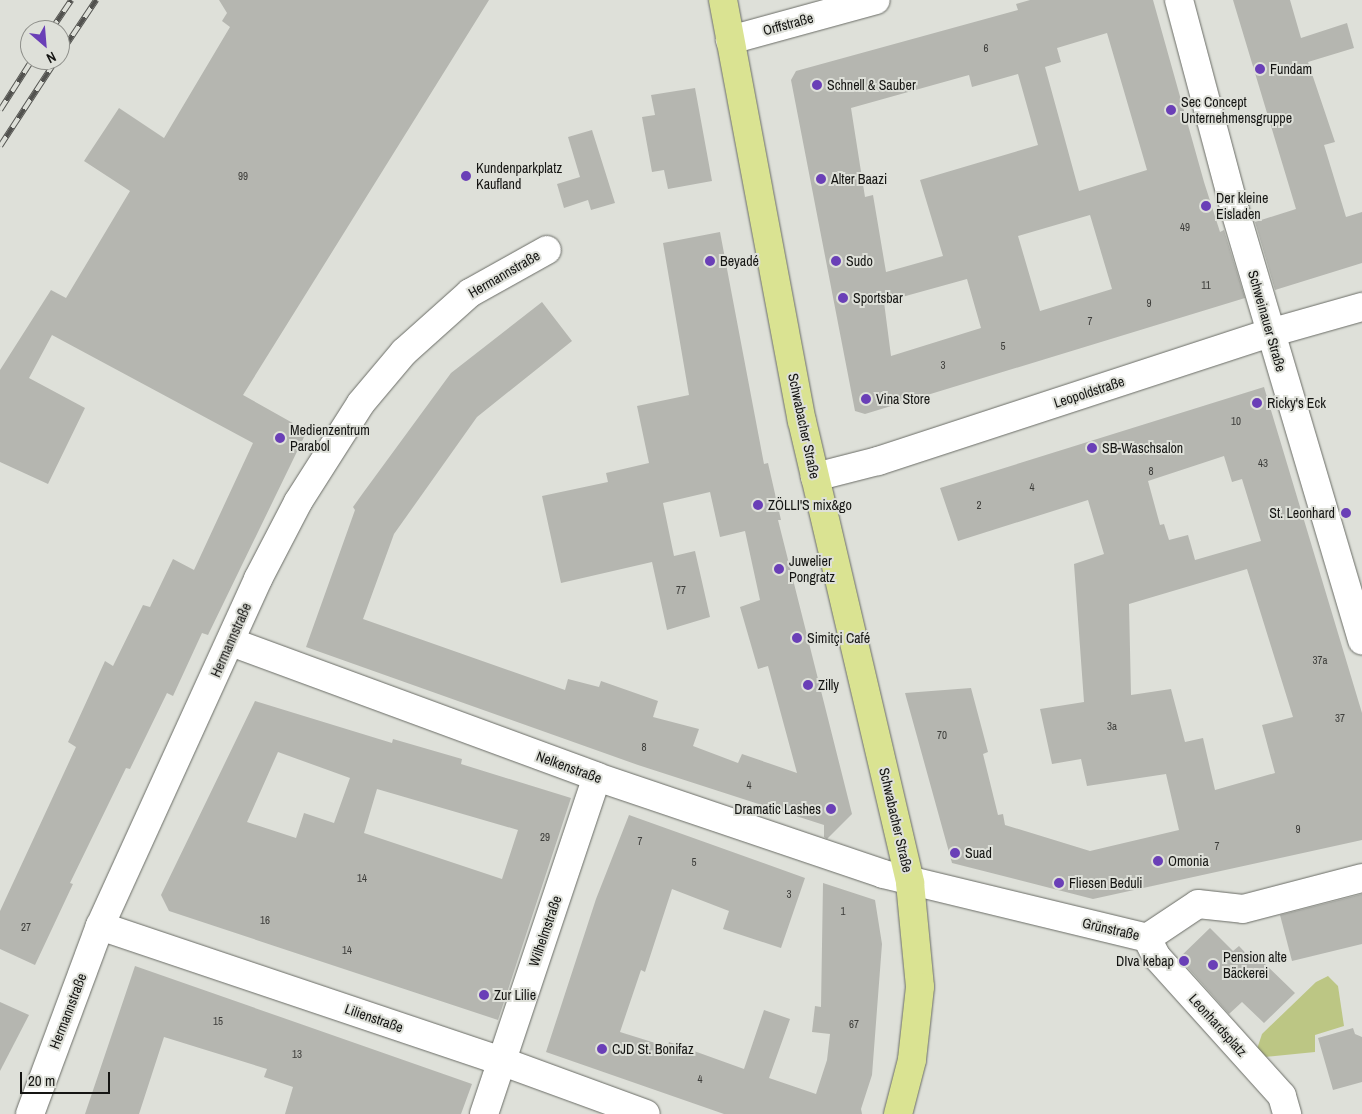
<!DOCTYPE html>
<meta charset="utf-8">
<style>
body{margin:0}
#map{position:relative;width:1362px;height:1114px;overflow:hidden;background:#dee0d9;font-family:"Archivo Narrow",sans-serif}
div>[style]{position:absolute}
.green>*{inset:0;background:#bcc684}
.building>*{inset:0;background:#b5b6b0}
.roads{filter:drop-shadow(0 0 1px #6a6c66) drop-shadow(0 0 1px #6a6c66)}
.minor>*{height:28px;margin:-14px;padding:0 14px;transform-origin:14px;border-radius:14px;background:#fff}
.major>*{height:28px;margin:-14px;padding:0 14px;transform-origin:14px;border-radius:14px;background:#dae392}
.rail>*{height:5.5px;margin-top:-2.75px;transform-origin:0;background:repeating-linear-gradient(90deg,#dee0d9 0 11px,#52524f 0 22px);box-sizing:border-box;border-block:1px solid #52524f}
.dots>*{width:14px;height:14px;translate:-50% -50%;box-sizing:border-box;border:2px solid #dee0d9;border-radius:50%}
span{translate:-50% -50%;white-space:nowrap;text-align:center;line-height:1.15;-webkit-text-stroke:4px #dee0d9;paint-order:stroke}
.number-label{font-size:11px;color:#3d3d3a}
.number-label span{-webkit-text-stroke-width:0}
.street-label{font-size:14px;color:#151513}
.poi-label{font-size:14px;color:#151513}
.left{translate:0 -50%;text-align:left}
.right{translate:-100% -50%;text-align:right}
.north{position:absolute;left:20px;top:20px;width:50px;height:50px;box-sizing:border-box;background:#dee0d9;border:1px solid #8e8f8a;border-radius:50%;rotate:153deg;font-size:14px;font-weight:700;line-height:20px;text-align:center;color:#151513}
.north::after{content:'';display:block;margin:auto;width:18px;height:22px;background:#6a3fb7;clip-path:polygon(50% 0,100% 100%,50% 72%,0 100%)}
.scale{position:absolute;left:20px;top:1072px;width:90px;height:22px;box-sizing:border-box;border:2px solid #151513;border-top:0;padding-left:6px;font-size:15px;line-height:18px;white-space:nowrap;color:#151513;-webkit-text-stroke:4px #dee0d9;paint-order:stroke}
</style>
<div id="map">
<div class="green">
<i style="clip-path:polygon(1328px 976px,1338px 986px,1344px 1026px,1315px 1035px,1315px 1052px,1254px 1058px,1262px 1034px,1316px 982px)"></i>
</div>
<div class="building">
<i style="clip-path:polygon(219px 0,489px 0,243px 395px,307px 431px,208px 635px,202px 633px,173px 696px,167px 693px,130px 769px,126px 768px,70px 883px,73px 884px,35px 965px,0 949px,0 911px,76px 747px,68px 742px,105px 661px,113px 666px,143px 605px,150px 607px,173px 559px,194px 570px,253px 443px,52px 335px,29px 378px,85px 408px,48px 484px,0 462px,0 370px,51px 290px,66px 298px,130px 191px,84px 161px,119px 108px,164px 138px,230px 27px,222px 21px,227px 13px)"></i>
<i style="clip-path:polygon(evenodd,1030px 0,1153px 0,1204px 182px,1220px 232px,1224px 230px,1245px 298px,865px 414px,855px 411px,791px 80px,796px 71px,1018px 10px,1016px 4px,1030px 0,1107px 33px,1147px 170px,1079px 191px,1045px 67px,1061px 62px,1057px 48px,1107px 33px,1030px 0,1018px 74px,1038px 145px,920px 180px,943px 256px,886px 272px,873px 195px,865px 197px,851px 108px,969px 75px,972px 87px,1018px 74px,1030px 0,1090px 215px,1112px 289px,1040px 311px,1018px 236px,1090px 215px,1030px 0,967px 279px,981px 328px,891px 356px,884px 302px,967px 279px)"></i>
<i style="clip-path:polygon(1233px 0,1290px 0,1301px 38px,1347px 23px,1354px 48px,1308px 62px,1335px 142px,1324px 145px,1346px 217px,1362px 212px,1362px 263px,1275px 290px,1255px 222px,1296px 209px)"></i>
<i style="clip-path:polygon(695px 88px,712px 181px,668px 189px,664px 170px,652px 172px,642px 117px,655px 115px,651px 95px)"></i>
<i style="clip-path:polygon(592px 130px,615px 203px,591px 210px,588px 200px,564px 208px,557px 184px,580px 177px,568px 137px)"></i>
<i style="clip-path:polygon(720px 232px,764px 464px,768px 463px,781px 520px,778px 520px,852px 814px,827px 839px,824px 837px,824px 825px,638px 765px,306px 647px,355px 510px,353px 507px,363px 493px,451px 373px,542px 302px,572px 341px,477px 417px,394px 534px,363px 619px,565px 690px,568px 679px,599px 687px,601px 681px,658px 701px,653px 717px,699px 729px,693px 746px,738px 763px,742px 754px,797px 773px,768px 666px,758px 669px,740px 607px,760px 600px,745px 531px,720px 537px,710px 492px,663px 503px,674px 556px,695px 551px,710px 617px,667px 630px,652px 562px,561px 583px,542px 496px,608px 482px,606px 473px,649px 463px,637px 406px,689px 395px,663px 243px)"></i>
<i style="clip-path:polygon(evenodd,1264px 387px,1362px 713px,1362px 840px,1093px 899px,952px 863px,905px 693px,971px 688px,988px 752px,983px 754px,998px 815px,1003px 814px,1005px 825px,1090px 851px,1179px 830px,1166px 774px,1087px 786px,1081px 759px,1052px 764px,1040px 709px,1084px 702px,1074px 564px,1104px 554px,1088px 500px,958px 541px,940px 488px,1264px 387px,1224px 456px,1232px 482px,1242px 479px,1261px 541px,1195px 560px,1188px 535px,1169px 540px,1164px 524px,1160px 525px,1148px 481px,1224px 456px,1264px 387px,1247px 569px,1293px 717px,1262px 725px,1275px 773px,1215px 790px,1203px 738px,1185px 742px,1171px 689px,1131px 695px,1129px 604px,1247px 569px)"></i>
<i style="clip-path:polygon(evenodd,255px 701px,392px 743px,393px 739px,462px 759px,461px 764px,571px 798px,498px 1020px,169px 911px,161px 895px,255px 701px,278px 752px,350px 778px,334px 823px,304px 813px,296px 838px,247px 822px,278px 752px,255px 701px,377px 789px,518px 830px,502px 879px,364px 833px,377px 789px)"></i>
<i style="clip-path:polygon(629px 815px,805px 878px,781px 948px,723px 929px,729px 911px,672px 889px,645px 972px,641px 970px,620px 1032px,668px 1047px,669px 1042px,744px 1069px,764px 1010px,790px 1019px,769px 1078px,816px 1094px,827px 1060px,830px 1034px,812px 1032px,815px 1006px,821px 1007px,823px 883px,875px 900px,882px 944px,872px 1075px,861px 1109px,862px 1114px,724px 1114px,546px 1052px,596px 899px)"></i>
<i style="clip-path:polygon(1362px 894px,1362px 944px,1292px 961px,1280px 915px)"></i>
<i style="clip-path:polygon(1210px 928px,1233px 951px,1239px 946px,1255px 963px,1259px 958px,1295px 993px,1264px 1023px,1242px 1002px,1229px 1014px,1179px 958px)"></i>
<i style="clip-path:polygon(135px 966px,472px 1084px,461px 1114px,285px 1114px,293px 1087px,264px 1077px,267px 1069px,164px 1037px,139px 1114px,85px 1114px)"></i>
<i style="clip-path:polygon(0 1002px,29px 1015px,0 1071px)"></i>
<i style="clip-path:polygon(1353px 1028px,1355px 1034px,1362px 1037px,1362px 1082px,1333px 1090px,1318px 1038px)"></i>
</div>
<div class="roads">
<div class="minor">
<i style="left:1179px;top:0;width:218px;rotate:75.1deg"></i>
<i style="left:1235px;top:211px;width:448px;rotate:73.5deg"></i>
<i style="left:730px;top:40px;width:151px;rotate:-15.3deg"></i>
<i style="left:815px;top:477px;width:65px;rotate:-14.3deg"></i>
<i style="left:878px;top:461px;width:412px;rotate:-18.1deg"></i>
<i style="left:1270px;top:333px;width:96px;rotate:-15.8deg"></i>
<i style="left:231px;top:642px;width:390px;rotate:20.2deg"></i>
<i style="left:597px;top:777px;width:302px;rotate:18.7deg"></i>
<i style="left:883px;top:874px;width:272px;rotate:13.6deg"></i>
<i style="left:1147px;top:938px;width:61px;rotate:-33.7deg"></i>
<i style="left:1198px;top:904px;width:45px;rotate:6.3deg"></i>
<i style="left:1243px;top:909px;width:123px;rotate:-14.6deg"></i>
<i style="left:100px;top:926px;width:423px;rotate:18.6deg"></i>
<i style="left:501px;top:1061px;width:154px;rotate:20.1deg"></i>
<i style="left:1147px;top:938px;width:20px;rotate:63deg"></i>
<i style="left:1156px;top:956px;width:188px;rotate:48deg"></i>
<i style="left:1282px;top:1096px;width:19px;rotate:74deg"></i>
<i style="left:30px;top:1114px;width:201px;rotate:-69.6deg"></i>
<i style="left:100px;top:926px;width:381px;rotate:-65.5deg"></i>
<i style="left:258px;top:579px;width:87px;rotate:-62.5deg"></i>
<i style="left:298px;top:502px;width:117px;rotate:-57.5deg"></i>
<i style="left:361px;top:403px;width:67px;rotate:-49.9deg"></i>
<i style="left:404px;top:352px;width:89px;rotate:-41.8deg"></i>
<i style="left:470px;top:293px;width:88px;rotate:-29.2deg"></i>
<i style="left:484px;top:1114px;width:355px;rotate:-71.5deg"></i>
</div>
<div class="major">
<i style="left:723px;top:0;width:428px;rotate:79.4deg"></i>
<i style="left:802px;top:421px;width:474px;rotate:76.8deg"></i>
<i style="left:910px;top:883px;width:104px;rotate:84.5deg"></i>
<i style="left:920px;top:987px;width:73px;rotate:96.3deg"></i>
<i style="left:912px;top:1060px;width:56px;rotate:104.5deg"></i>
</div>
</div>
<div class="rail">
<i style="left:51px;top:30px;width:36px;rotate:-56deg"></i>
<i style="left:60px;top:54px;width:65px;rotate:-56.3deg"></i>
<i style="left:0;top:110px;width:59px;rotate:-57.4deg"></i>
<i style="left:0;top:146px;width:103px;rotate:-56.9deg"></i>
</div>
<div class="dots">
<i style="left:1260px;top:69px;background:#6a3fb7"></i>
<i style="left:817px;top:85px;background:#6a3fb7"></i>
<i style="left:1171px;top:110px;background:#6a3fb7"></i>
<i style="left:466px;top:176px;background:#6a3fb7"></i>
<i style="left:821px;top:179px;background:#6a3fb7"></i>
<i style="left:1206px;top:206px;background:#6a3fb7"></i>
<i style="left:710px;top:261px;background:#6a3fb7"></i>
<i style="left:836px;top:261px;background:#6a3fb7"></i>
<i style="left:843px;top:298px;background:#6a3fb7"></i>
<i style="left:866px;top:399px;background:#6a3fb7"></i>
<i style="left:1257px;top:403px;background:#6a3fb7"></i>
<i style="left:280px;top:438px;background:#6a3fb7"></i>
<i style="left:1092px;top:448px;background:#6a3fb7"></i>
<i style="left:758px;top:505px;background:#6a3fb7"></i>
<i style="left:1346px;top:513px;background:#6a3fb7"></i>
<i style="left:779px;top:569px;background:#6a3fb7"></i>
<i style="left:797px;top:638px;background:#6a3fb7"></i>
<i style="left:808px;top:685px;background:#6a3fb7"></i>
<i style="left:831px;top:809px;background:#6a3fb7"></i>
<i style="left:955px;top:853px;background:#6a3fb7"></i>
<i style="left:1158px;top:861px;background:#6a3fb7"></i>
<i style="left:1059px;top:883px;background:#6a3fb7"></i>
<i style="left:1184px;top:961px;background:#6a3fb7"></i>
<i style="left:1213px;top:965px;background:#6a3fb7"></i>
<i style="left:484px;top:995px;background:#6a3fb7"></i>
<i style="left:602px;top:1049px;background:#6a3fb7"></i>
</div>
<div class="number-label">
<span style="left:986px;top:48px">6</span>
<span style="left:243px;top:176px">99</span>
<span style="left:1185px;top:227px">49</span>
<span style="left:1206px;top:285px">11</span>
<span style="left:1149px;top:303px">9</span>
<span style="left:1090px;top:321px">7</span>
<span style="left:1003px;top:346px">5</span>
<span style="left:943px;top:365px">3</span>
<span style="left:1236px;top:421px">10</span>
<span style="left:1263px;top:463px">43</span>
<span style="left:1151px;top:471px">8</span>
<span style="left:1032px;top:487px">4</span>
<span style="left:979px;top:505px">2</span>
<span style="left:681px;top:590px">77</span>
<span style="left:1320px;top:660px">37a</span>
<span style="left:1340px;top:718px">37</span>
<span style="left:1112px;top:726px">3a</span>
<span style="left:942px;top:735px">70</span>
<span style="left:644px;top:747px">8</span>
<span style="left:749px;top:785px">4</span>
<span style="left:1298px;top:829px">9</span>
<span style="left:545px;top:837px">29</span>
<span style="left:640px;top:841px">7</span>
<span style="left:1217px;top:846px">7</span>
<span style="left:694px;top:862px">5</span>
<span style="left:362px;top:878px">14</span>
<span style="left:789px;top:894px">3</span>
<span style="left:843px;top:911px">1</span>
<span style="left:265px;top:920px">16</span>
<span style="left:26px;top:927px">27</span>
<span style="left:347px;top:950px">14</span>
<span style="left:218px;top:1021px">15</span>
<span style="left:854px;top:1024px">67</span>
<span style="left:297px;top:1054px">13</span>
<span style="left:700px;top:1079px">4</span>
</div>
<div class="street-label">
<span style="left:788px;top:24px;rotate:-15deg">Orffstraße</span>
<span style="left:504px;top:274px;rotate:-30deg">Hermannstraße</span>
<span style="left:1267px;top:321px;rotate:74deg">Schweinauer Straße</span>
<span style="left:1089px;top:392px;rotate:-18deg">Leopoldstraße</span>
<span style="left:804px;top:426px;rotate:78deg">Schwabacher Straße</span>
<span style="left:231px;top:640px;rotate:-66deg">Hermannstraße</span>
<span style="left:569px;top:767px;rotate:20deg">Nelkenstraße</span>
<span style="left:896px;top:820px;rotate:77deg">Schwabacher Straße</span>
<span style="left:1111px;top:929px;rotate:13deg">Grünstraße</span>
<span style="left:545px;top:931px;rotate:-71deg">Wilhelmstraße</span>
<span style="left:68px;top:1011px;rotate:-69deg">Hermannstraße</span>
<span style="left:374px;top:1018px;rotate:19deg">Lilienstraße</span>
<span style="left:1218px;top:1025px;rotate:48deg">Leonhardsplatz</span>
</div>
<div class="poi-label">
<span class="left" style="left:1270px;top:69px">Fundam</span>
<span class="left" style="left:827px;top:85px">Schnell &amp; Sauber</span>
<span class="left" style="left:1181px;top:110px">Sec Concept<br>Unternehmensgruppe</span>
<span class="left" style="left:476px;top:176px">Kundenparkplatz<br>Kaufland</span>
<span class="left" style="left:831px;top:179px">Alter Baazi</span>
<span class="left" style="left:1216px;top:206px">Der kleine<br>Eisladen</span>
<span class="left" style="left:720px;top:261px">Beyadé</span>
<span class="left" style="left:846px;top:261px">Sudo</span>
<span class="left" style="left:853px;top:298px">Sportsbar</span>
<span class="left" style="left:876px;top:399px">Vina Store</span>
<span class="left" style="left:1267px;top:403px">Ricky's Eck</span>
<span class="left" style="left:290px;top:438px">Medienzentrum<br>Parabol</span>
<span class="left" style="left:1102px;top:448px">SB-Waschsalon</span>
<span class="left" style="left:768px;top:505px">ZÖLLI'S mix&amp;go</span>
<span class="right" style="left:1335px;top:513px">St. Leonhard</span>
<span class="left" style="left:789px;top:569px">Juwelier<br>Pongratz</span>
<span class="left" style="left:807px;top:638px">Simitçi Café</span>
<span class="left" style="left:818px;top:685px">Zilly</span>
<span class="right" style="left:821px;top:809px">Dramatic Lashes</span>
<span class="left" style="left:965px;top:853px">Suad</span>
<span class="left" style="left:1168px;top:861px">Omonia</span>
<span class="left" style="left:1069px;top:883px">Fliesen Beduli</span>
<span class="left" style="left:1223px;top:965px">Pension alte<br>Bäckerei</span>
<span class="right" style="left:1174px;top:961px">DIva kebap</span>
<span class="left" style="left:494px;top:995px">Zur Lilie</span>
<span class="left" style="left:612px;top:1049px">CJD St. Bonifaz</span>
</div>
<div class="north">N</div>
<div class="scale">20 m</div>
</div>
